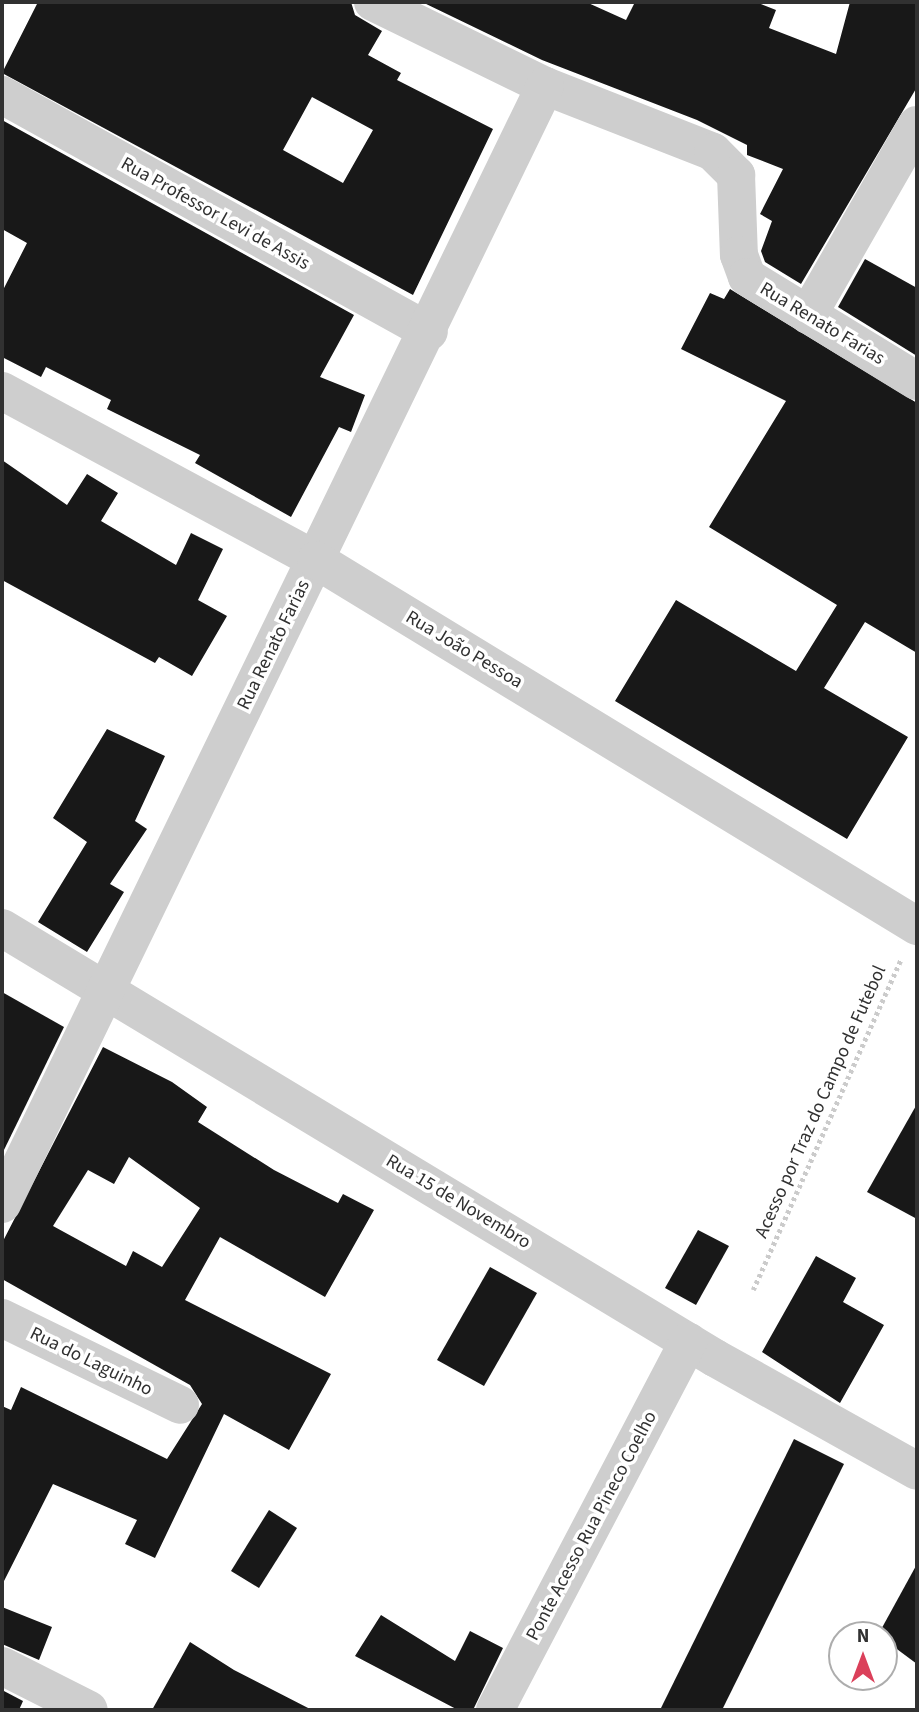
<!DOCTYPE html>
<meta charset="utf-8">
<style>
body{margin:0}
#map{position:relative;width:919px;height:1712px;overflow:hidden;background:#fff;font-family:"Source Sans 3",sans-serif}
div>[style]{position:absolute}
.building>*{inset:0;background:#181818}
.path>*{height:4.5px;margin-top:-2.25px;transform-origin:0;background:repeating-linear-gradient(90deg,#cbcbcb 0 3.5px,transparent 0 7px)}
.minor>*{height:38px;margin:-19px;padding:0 19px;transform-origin:19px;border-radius:19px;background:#cecece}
.tertiary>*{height:38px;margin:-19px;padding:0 19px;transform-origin:19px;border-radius:19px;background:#cecece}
span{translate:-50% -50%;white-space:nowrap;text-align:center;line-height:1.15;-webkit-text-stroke:7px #fff;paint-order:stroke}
.street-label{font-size:19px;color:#313131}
.frame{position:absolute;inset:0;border:4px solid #313131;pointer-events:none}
.north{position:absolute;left:828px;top:1621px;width:70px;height:70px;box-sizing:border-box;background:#fff;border:2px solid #adadad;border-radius:50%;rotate:0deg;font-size:19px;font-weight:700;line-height:28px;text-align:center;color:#313131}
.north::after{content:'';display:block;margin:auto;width:24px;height:32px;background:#db405a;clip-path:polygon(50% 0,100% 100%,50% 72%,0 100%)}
</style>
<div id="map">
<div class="building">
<i style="clip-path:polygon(evenodd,38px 2px,351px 2px,355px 15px,382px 31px,368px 55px,401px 73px,397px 80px,493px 129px,413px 295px,2px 73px,38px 2px,312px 97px,373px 130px,343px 183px,283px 150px,312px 97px)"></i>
<i style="clip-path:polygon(422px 2px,586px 2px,626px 20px,635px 2px,756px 2px,776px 10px,769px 28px,836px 54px,850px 2px,917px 2px,917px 87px,801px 284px,765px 262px,761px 251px,772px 221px,760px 214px,783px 169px,747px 155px,747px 145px,697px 120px,542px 60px)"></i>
<i style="clip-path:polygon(2px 120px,354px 315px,320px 377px,365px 395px,351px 432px,339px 427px,291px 517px,195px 463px,200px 455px,107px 409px,111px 400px,46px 367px,41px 377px,2px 357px,2px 292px,27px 243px,2px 229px)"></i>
<i style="clip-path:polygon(865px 259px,917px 288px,917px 356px,838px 307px)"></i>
<i style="clip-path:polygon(730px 289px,917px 403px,917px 653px,865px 622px,824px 688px,908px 737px,847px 839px,615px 701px,676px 600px,796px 671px,837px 605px,709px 527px,786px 401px,681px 349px,710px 293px,724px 299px)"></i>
<i style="clip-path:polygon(2px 460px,67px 505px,87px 474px,118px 493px,101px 521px,176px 565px,191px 533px,223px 549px,198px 600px,227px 616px,192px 676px,159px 657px,155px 663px,2px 580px)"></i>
<i style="clip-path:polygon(107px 729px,165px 756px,135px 821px,147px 829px,110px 884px,124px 892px,87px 952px,38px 922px,87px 842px,53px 818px)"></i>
<i style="clip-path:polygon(2px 992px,64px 1027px,2px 1154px)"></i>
<i style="clip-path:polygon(evenodd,103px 1047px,172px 1082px,207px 1107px,198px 1122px,274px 1170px,338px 1203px,343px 1194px,374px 1210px,325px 1297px,220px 1237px,185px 1300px,331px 1374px,289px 1450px,224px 1414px,155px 1558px,125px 1544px,137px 1520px,53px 1484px,2px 1585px,2px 1406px,11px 1410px,21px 1387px,167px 1459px,202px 1404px,190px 1385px,2px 1279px,2px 1243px,103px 1047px,129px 1157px,200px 1208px,162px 1267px,133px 1251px,126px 1266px,53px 1226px,88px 1170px,114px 1184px,129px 1157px)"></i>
<i style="clip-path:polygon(917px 1104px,917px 1219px,867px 1192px)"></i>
<i style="clip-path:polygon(698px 1230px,729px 1246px,696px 1305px,665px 1288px)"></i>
<i style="clip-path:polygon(816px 1256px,856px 1278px,843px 1302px,884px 1325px,840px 1403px,762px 1352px)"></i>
<i style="clip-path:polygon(490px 1267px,537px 1293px,484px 1386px,437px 1360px)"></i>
<i style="clip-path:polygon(794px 1439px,844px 1464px,722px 1710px,660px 1710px)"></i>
<i style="clip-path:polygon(269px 1510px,297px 1528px,259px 1588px,231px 1571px)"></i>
<i style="clip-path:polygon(917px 1564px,917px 1664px,878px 1635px)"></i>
<i style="clip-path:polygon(2px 1607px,52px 1627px,39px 1660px,2px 1644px)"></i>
<i style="clip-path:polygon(381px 1615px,455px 1661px,470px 1631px,503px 1648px,473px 1710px,458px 1710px,355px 1656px)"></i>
<i style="clip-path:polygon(190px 1642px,234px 1670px,312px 1710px,152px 1710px)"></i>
<i style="clip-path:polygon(2px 1690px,23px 1701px,19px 1710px,2px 1710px)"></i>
</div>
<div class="path">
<i style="left:753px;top:1290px;width:363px;rotate:-65.9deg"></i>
</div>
<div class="minor">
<i style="left:373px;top:2px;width:191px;rotate:26deg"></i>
<i style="left:545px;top:86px;width:180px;rotate:21.4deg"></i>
<i style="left:713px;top:152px;width:33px;rotate:45deg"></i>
<i style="left:736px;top:175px;width:80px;rotate:87.9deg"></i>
<i style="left:739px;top:255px;width:23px;rotate:70deg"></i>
<i style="left:747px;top:277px;width:199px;rotate:31.5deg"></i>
<i style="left:2px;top:95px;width:488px;rotate:29deg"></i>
<i style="left:808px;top:315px;width:219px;rotate:-60.2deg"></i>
<i style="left:2px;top:928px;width:833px;rotate:31.09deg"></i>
<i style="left:715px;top:1358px;width:231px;rotate:29.2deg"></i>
<i style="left:2px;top:1204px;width:1243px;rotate:-64.09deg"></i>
<i style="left:2px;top:1318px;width:198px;rotate:26deg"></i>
<i style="left:2px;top:1666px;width:97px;rotate:26.8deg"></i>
<i style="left:495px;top:1710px;width:416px;rotate:-62.3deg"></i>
</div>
<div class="tertiary">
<i style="left:2px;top:391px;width:357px;rotate:28.3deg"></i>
<i style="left:316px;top:560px;width:704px;rotate:31.34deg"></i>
</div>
<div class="street-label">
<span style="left:215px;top:214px;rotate:29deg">Rua Professor Levi de Assis</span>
<span style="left:822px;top:324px;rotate:31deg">Rua Renato Farias</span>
<span style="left:274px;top:645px;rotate:-64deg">Rua Renato Farias</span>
<span style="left:464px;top:650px;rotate:31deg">Rua João Pessoa</span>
<span style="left:821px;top:1102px;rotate:-66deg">Acesso por Traz do Campo de Futebol</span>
<span style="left:458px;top:1202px;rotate:31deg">Rua 15 de Novembro</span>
<span style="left:91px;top:1362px;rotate:26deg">Rua do Laguinho</span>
<span style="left:592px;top:1526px;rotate:-62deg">Ponte Acesso Rua Pineco Coelho</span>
</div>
<div class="frame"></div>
<div class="north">N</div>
</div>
